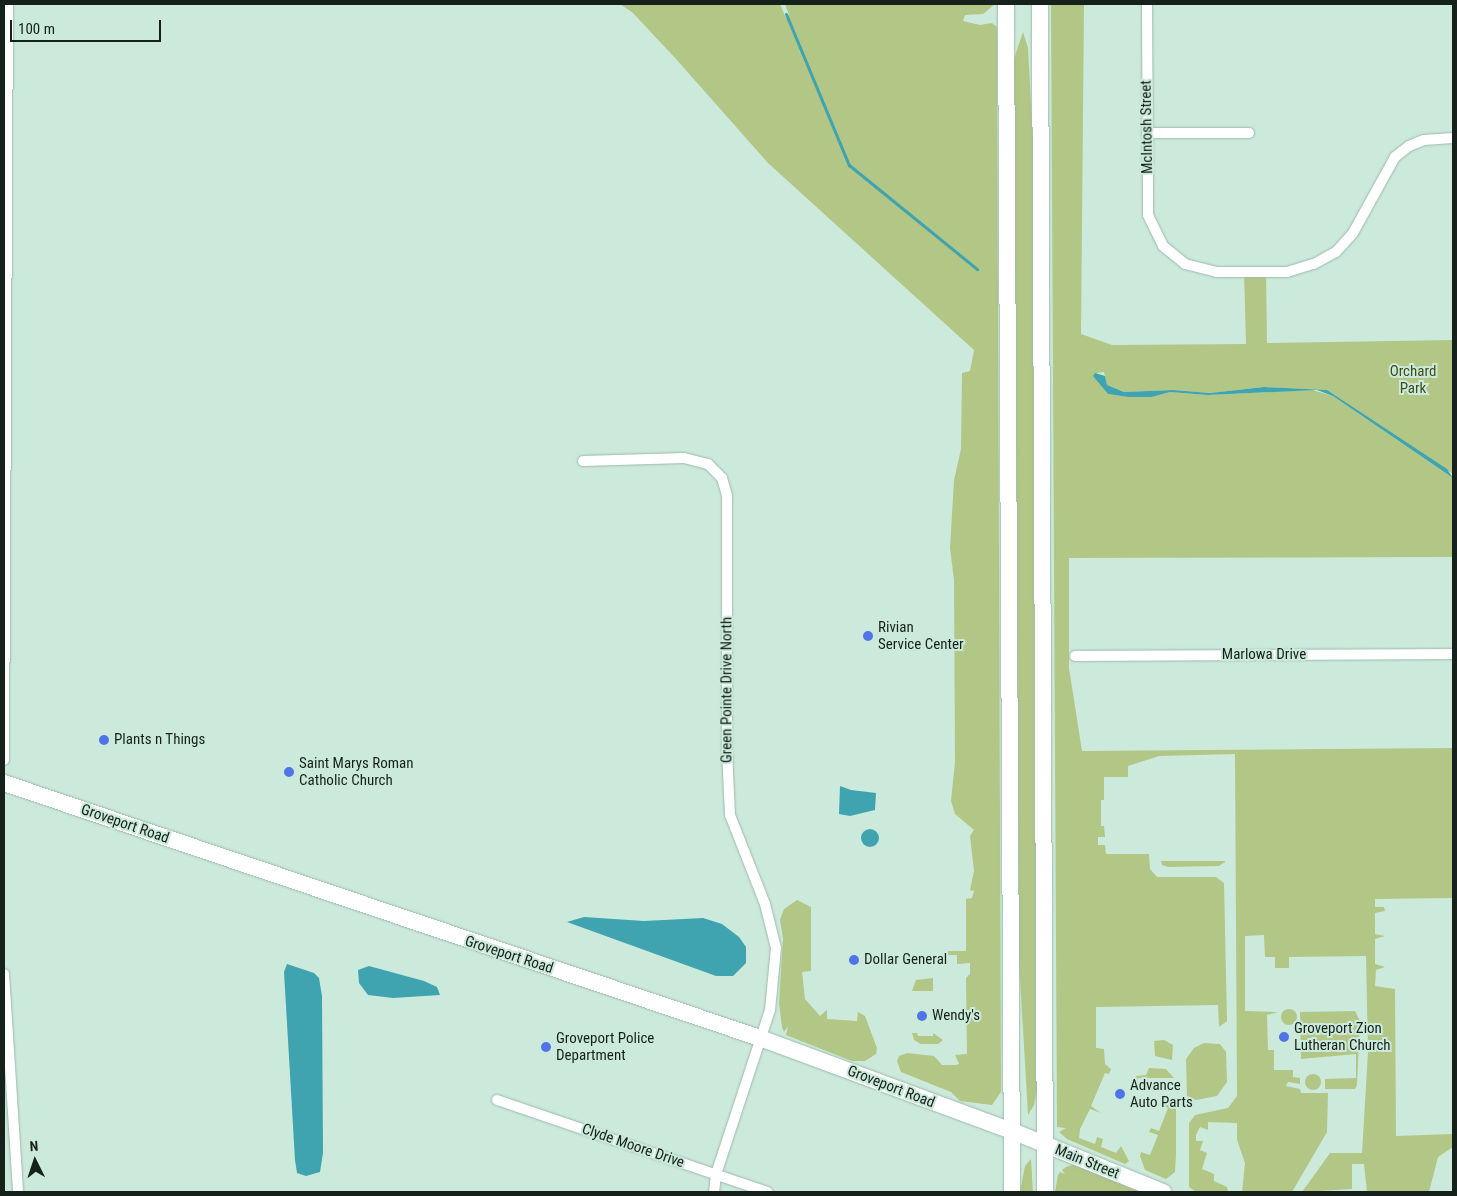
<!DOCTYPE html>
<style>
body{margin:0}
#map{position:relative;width:1457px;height:1196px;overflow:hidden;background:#cceadb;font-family:"Roboto Condensed",sans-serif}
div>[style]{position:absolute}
.green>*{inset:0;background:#b2c686}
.round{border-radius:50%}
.water>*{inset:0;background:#3fa4af}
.stream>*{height:3px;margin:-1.5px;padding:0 1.5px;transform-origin:1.5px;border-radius:1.5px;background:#3fa4af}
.roads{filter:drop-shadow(0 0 1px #9dbaac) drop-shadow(0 0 1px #9dbaac)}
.minor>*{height:10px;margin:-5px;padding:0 5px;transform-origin:5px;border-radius:5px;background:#fff}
.primary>*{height:16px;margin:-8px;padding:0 8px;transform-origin:8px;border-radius:8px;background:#fff}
.dots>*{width:14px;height:14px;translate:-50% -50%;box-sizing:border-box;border:2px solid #cceadb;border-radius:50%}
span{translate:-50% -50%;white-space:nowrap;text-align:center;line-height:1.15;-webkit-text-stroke:4px #cceadb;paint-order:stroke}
.street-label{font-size:15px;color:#16211c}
.park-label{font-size:15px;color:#3e4c1b}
.poi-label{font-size:15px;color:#16211c}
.left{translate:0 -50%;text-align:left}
.frame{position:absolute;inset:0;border:5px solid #16211c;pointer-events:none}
.north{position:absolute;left:10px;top:1136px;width:50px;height:50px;-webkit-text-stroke:4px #cceadb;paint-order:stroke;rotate:356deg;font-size:14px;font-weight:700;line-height:20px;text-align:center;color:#16211c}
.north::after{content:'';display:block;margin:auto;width:18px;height:22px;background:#16211c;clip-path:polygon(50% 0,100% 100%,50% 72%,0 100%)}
.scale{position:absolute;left:10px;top:20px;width:151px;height:22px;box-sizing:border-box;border:2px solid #16211c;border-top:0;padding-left:6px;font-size:15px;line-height:18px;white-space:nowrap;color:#16211c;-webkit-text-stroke:4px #cceadb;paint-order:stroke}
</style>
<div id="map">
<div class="green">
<i style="clip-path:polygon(620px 4px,780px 4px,786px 18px,789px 15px,785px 4px,995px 4px,983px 14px,965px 15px,963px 21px,980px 25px,992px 23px,997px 27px,997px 36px,1001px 1092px,992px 1105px,960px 1101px,951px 1092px,901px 1072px,897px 1061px,899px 1056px,907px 1053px,934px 1056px,942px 1065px,956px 1065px,959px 1064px,955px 1055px,967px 1054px,966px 978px,970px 974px,970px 963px,957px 964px,957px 955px,945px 955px,945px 951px,966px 951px,966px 899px,972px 898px,974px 891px,970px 890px,974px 871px,970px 836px,974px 830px,955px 814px,951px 801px,955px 762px,954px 580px,950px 548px,954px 480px,961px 449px,962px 373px,970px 371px,974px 350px,768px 163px,676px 59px,633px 13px)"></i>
<i style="clip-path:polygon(1051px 4px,1084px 4px,1081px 334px,1112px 345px,1246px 344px,1244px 272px,1266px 272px,1267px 343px,1453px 340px,1453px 474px,1327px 390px,1264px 387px,1210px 393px,1173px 390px,1124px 392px,1107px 385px,1104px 372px,1097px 373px,1097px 380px,1108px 394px,1128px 397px,1152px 397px,1170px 392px,1207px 395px,1312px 390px,1333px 396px,1453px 478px,1453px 557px,1069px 558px,1069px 668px,1082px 751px,1453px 748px,1453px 898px,1375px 899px,1375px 907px,1384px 907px,1385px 911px,1375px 913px,1375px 934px,1385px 936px,1375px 939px,1375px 964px,1385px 967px,1376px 970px,1375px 986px,1395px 989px,1396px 1136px,1453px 1134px,1453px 1147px,1438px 1157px,1429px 1192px,1367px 1192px,1364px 1164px,1352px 1164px,1352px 1189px,1302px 1192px,1330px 1153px,1362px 1153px,1368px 1052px,1366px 956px,1289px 957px,1289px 968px,1275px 968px,1275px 957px,1265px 957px,1264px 935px,1245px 936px,1245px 1011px,1278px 1012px,1267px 1015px,1268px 1050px,1274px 1050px,1274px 1070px,1293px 1070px,1293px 1077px,1300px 1078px,1300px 1084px,1288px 1082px,1286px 1086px,1300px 1089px,1301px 1093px,1328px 1093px,1327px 1132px,1292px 1192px,1242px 1192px,1245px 1163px,1237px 1140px,1237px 1123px,1208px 1122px,1208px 1130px,1200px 1127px,1196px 1135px,1196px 1141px,1203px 1141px,1200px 1150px,1207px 1153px,1202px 1169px,1214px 1174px,1214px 1181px,1227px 1187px,1228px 1192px,1196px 1192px,1189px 1187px,1189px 1123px,1195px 1115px,1228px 1108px,1237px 1096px,1235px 754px,1159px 756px,1128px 766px,1128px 777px,1104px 777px,1104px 800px,1101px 800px,1101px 826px,1104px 826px,1105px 837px,1098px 837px,1098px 845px,1105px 845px,1106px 854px,1149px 854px,1150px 869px,1157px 877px,1216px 877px,1224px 883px,1227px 1021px,1219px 1027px,1218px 1005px,1096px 1007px,1096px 1048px,1104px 1049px,1105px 1064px,1111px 1069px,1109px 1074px,1105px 1073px,1091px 1106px,1101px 1113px,1090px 1109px,1080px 1129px,1079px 1138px,1095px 1144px,1097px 1137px,1103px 1139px,1101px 1147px,1116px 1153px,1121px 1146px,1129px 1161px,1125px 1164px,1067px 1139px,1059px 1132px,1066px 1128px,1057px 1127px)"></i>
<i style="clip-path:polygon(1023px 32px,1028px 48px,1034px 160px,1038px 1085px,1034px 1105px,1028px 1115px,1019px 961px,1014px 59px)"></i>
<i style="clip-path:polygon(1161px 861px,1225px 861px,1225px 862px,1219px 866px,1168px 867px,1162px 865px)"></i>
<i style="clip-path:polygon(797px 900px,811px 907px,811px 971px,802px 972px,805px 999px,820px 1016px,827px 1010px,827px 1019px,857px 1021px,858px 1012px,865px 1016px,877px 1048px,876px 1054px,865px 1061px,852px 1061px,801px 1041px,786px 1035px,788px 1026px,784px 1032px,782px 1027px,779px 1003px,783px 939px,780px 920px,784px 909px)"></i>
<i style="clip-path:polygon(933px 978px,933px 991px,912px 991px,916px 980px)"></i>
<i class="round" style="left:1281px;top:1009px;width:16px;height:16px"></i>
<i style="clip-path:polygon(1355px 1011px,1360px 1021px,1357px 1085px,1355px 1089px,1325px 1089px,1325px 1079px,1356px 1078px,1356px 1054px,1301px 1059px,1300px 1012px)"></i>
<i style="clip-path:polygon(912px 1033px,917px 1033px,918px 1036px,933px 1036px,933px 1033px,943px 1040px,938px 1044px,921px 1044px,914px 1040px)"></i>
<i style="clip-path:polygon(1164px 1040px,1173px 1045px,1172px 1060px,1155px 1056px,1154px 1041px)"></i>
<i style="clip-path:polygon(1204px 1043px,1220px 1044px,1226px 1052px,1227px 1082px,1217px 1096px,1196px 1100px,1187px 1096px,1186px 1059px,1194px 1048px)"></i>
<i style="clip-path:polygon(1149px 1068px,1166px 1069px,1174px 1078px,1138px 1078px,1135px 1084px,1133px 1083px,1136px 1076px,1146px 1075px)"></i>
<i class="round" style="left:1305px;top:1074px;width:16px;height:16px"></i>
<i style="clip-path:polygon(1168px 1097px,1176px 1099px,1176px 1155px,1175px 1172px,1166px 1179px,1145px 1170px,1140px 1156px,1141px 1152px,1150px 1155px,1158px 1135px,1149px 1132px,1151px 1128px,1159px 1131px,1168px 1108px,1160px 1104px)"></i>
<i style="clip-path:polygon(1031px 1159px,1033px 1192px,1020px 1192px,1025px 1166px)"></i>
<i style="clip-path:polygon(1076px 1164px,1120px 1179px,1142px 1192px,1055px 1192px,1058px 1175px,1060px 1172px,1065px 1174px,1062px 1170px,1066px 1167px)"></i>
</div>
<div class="water">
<i style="clip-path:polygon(1095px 373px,1105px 376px,1107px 385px,1124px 392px,1173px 390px,1210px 393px,1264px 387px,1327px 390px,1447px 469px,1453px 478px,1333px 396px,1317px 390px,1207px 395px,1170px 392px,1152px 397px,1128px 397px,1108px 394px,1093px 376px)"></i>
<i style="clip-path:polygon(840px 786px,851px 790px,876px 793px,875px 810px,850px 816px,839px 814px)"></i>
<i class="round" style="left:861px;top:829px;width:18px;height:18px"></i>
<i style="clip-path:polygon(584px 917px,644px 921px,703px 918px,722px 924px,739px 937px,746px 947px,746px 963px,733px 976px,716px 976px,567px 922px)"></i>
<i style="clip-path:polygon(287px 964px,314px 973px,319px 978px,322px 996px,323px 1153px,320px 1172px,306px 1176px,297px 1173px,295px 1160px,284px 972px)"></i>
<i style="clip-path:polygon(369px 966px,424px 981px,437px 987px,440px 995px,393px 998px,368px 995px,359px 983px,358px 970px)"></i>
</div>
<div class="stream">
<i style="left:786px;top:14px;width:164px;rotate:67.4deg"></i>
<i style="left:849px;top:165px;width:165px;rotate:39.1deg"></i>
</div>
<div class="roads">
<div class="minor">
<i style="left:1147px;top:4px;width:211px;rotate:89.7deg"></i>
<i style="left:1148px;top:215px;width:34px;rotate:64deg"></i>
<i style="left:1163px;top:246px;width:28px;rotate:39deg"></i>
<i style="left:1185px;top:264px;width:32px;rotate:14deg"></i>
<i style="left:1216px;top:272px;width:71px"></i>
<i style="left:1287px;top:272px;width:28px;rotate:-17deg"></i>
<i style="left:1314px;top:264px;width:25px;rotate:-29deg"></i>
<i style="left:1336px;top:252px;width:25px;rotate:-48deg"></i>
<i style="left:1353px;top:233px;width:87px;rotate:-61.1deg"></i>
<i style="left:1395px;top:157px;width:18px;rotate:-38deg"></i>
<i style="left:1409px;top:146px;width:16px;rotate:-22deg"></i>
<i style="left:1424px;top:140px;width:29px;rotate:-4deg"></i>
<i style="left:1147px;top:133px;width:102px"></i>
<i style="left:583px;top:461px;width:101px;rotate:-1.7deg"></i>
<i style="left:684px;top:458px;width:25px;rotate:14deg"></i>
<i style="left:708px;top:464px;width:20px;rotate:45deg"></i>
<i style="left:722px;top:478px;width:19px;rotate:74deg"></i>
<i style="left:727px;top:496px;width:255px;rotate:90deg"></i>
<i style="left:727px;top:751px;width:64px;rotate:87.3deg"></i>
<i style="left:730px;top:815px;width:96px;rotate:68.5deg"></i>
<i style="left:765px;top:904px;width:45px;rotate:76deg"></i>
<i style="left:776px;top:948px;width:62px;rotate:95.5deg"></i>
<i style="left:770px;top:1010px;width:173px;rotate:108.2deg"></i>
<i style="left:716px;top:1174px;width:18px;rotate:96deg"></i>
<i style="left:1075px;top:656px;width:378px;rotate:-0.3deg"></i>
<i style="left:4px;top:760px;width:756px;rotate:-89.7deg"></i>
<i style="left:4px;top:974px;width:218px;rotate:86.3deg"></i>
<i style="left:497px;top:1100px;width:286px;rotate:18.8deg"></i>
</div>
<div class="primary">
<i style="left:1006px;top:4px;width:1188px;rotate:89.71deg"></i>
<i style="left:1040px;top:4px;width:1188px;rotate:89.76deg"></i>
<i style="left:4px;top:783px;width:798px;rotate:18.64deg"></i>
<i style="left:760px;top:1038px;width:269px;rotate:20.3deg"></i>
<i style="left:1012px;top:1131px;width:163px;rotate:22deg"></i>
</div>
</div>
<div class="dots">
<i style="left:868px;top:636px;background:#4f74e8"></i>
<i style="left:104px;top:740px;background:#4f74e8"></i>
<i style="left:289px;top:772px;background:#4f74e8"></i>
<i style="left:854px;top:960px;background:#4f74e8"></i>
<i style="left:922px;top:1016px;background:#4f74e8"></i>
<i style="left:1284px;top:1037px;background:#4f74e8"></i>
<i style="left:546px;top:1047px;background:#4f74e8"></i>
<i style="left:1120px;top:1094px;background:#4f74e8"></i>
</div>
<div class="street-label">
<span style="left:1147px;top:127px;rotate:-91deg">McIntosh Street</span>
<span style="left:1264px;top:655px">Marlowa Drive</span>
<span style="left:727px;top:690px;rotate:-90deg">Green Pointe Drive North</span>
<span style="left:125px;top:824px;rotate:19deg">Groveport Road</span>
<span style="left:509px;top:955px;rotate:18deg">Groveport Road</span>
<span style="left:891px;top:1087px;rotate:21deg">Groveport Road</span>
<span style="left:633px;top:1146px;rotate:19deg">Clyde Moore Drive</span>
<span style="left:1087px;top:1162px;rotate:22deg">Main Street</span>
</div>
<div class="park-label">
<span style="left:1413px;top:380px">Orchard<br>Park</span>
</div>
<div class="poi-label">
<span class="left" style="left:878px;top:636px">Rivian<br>Service Center</span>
<span class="left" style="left:114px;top:740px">Plants n Things</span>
<span class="left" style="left:299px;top:772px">Saint Marys Roman<br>Catholic Church</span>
<span class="left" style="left:864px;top:960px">Dollar General</span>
<span class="left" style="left:932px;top:1016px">Wendy's</span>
<span class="left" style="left:1294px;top:1037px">Groveport Zion<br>Lutheran Church</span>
<span class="left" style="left:556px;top:1047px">Groveport Police<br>Department</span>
<span class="left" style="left:1130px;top:1094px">Advance<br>Auto Parts</span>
</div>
<div class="frame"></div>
<div class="north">N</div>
<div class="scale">100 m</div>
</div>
